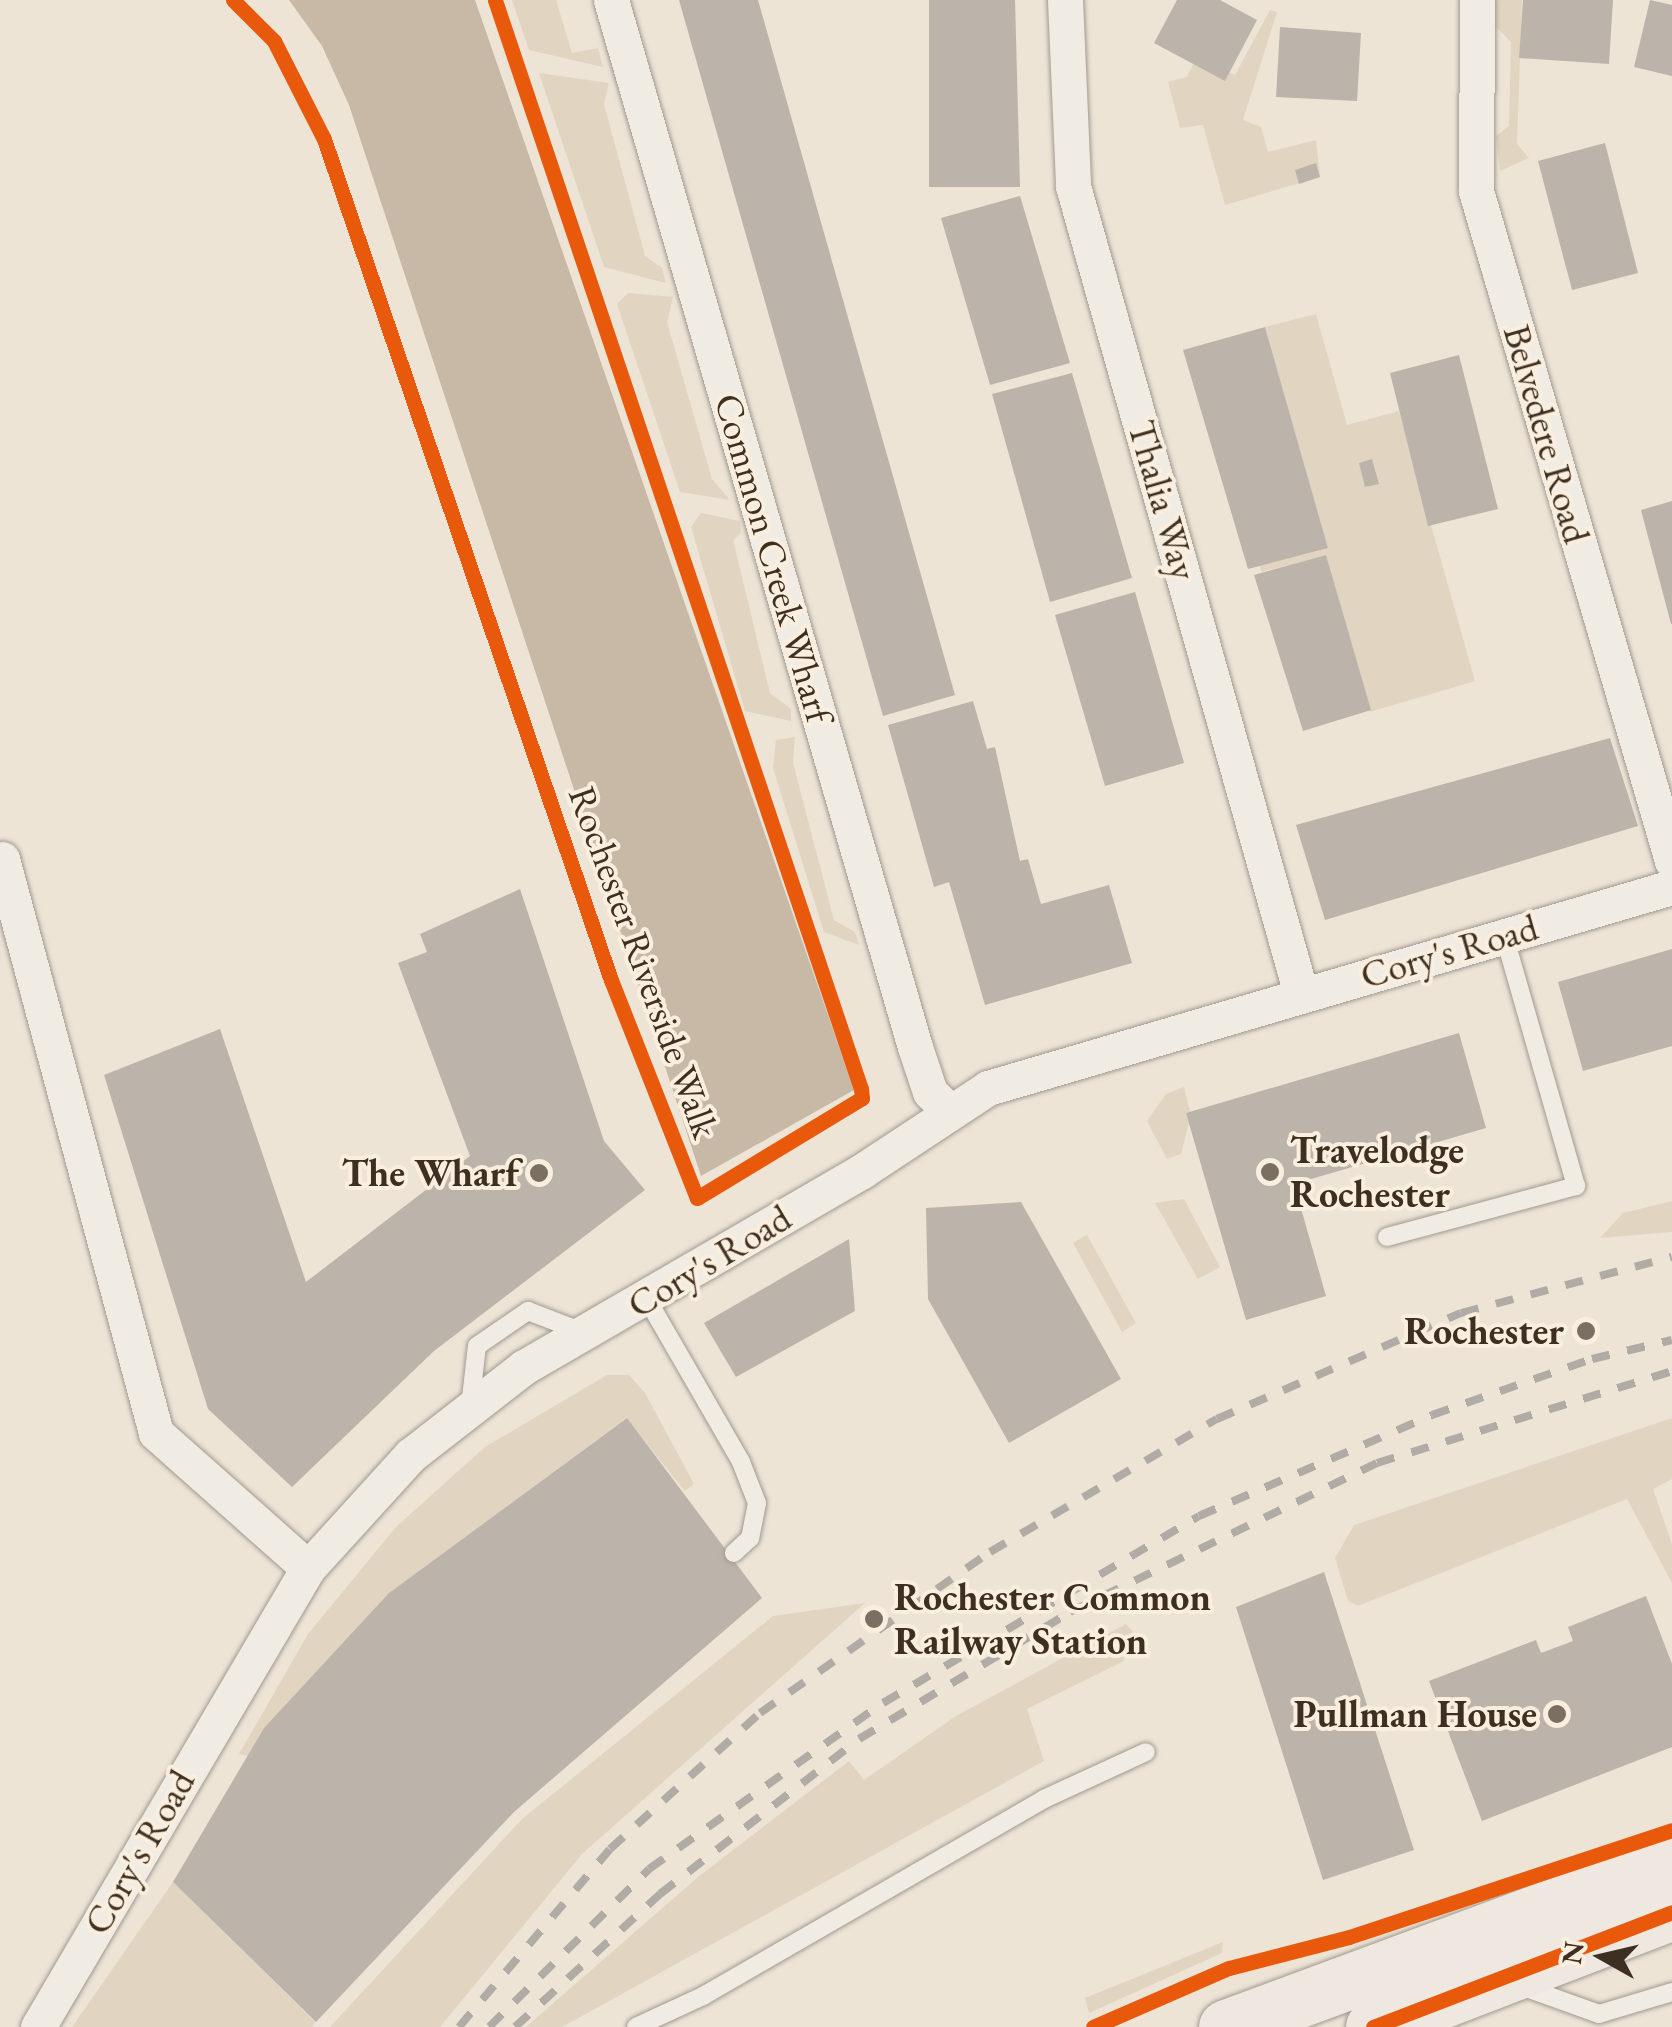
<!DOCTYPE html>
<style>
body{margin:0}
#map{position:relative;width:1672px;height:2027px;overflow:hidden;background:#ede4d6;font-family:"EB Garamond",serif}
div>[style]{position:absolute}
.green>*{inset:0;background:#e1d4c1}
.water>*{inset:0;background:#c8b9a7}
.building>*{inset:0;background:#bcb4aa}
.roads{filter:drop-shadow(0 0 2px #a19990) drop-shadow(0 0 2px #a19990)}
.lane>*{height:18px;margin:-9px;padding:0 9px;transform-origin:9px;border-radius:9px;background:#f0ece4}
.street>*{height:35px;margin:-17.5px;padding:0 17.5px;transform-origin:17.5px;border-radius:17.5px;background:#f0ece4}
.primary>*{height:55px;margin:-27.5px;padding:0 27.5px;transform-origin:27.5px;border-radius:27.5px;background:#eee8e0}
.rail>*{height:8px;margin-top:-4px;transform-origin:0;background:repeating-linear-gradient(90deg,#b1aba5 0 18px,transparent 0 36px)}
.cycleway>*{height:15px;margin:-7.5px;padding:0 7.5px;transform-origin:7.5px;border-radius:7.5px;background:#e8590c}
.dots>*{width:28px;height:28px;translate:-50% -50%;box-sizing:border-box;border:5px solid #faeede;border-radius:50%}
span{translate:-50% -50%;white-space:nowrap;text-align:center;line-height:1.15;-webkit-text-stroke:8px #faeede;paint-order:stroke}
.street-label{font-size:38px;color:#3e2f23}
.poi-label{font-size:38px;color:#3e2f23;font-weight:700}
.left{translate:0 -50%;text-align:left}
.right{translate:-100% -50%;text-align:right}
.north{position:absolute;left:1552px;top:1907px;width:100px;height:100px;-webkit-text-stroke:8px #faeede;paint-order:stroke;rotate:278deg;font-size:28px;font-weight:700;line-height:40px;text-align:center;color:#3e2f23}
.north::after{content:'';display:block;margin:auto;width:35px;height:45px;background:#3e2f23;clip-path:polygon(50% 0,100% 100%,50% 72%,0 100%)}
</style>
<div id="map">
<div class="green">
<i style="clip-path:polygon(512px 0,556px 0,572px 53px,598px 48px,603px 67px,529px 50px)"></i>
<i style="clip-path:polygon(1493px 0,1522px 0,1517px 144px,1529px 158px,1500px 171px,1496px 136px,1509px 126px,1511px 42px,1494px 25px)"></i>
<i style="clip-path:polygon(1270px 10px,1277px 12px,1243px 120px,1261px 127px,1268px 152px,1316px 140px,1320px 177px,1225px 205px,1203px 125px,1180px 128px,1168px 82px,1187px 77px,1197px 56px,1235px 75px)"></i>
<i style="clip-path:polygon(539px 73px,609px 83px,604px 104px,645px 256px,662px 268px,666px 283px,604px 267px)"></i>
<i style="clip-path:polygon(628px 293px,673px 297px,667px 322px,712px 479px,730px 500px,680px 492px,617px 304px)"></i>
<i style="clip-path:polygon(1316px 314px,1347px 425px,1399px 411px,1475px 681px,1370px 712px,1326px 555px,1262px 572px,1260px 566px,1328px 548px,1265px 327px)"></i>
<i style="clip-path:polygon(701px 513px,740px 521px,741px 533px,733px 540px,770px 693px,791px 709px,791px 721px,745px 711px,691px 527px)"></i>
<i style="clip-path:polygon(795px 737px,793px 763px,834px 920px,855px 932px,859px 945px,824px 932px,773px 768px,776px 740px)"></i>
<i style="clip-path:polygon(1184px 1087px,1191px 1115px,1181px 1154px,1167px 1159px,1147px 1121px,1166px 1094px)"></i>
<i style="clip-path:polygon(1184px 1199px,1220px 1267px,1198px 1279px,1155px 1203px)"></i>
<i style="clip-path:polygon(1672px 1201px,1672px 1232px,1600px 1238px,1623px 1213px)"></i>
<i style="clip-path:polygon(1087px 1235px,1136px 1323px,1122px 1332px,1073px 1243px)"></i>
<i style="clip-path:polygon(607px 1375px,629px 1375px,645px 1393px,694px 1484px,685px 1491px,626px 1418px,389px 1593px,248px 1756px,239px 1754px,308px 1634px,396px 1527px,485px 1447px)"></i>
<i style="clip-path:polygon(1672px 1418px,1672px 1479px,1653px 1489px,1672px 1544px,1672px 1583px,1627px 1499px,1358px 1606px,1348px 1601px,1335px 1558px,1354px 1525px)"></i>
<i style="clip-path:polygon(865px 1603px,582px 1854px,440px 2027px,330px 2027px,522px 1819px,773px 1616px)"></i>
<i style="clip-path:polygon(1126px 1624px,1137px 1636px,1122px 1662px,1027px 1709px,1044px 1761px,562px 2027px,526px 2027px,698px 1877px,849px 1761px,864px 1780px,956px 1716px)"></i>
<i style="clip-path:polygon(173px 1882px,315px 2022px,312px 2027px,72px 2027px)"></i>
<i style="clip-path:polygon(1223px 1942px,1222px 1953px,1089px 2013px,1085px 1998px)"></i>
</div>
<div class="water">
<i style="clip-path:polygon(289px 0,475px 0,854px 1090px,701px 1176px,349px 105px,322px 46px)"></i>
</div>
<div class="building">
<i style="clip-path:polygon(679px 0,758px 0,955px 695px,883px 716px)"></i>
<i style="clip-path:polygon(929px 0,1015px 0,1020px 187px,929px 187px)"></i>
<i style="clip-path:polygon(1177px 0,1220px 0,1257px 20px,1225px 81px,1154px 43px)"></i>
<i style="clip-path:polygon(1523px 0,1613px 0,1609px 64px,1519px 58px)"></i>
<i style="clip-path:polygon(1650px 0,1672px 5px,1672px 76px,1634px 67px)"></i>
<i style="clip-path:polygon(1280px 27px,1361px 33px,1357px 101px,1276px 97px)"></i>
<i style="clip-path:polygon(1605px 143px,1638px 273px,1572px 290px,1538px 161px)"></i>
<i style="clip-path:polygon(1316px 163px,1320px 177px,1299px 184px,1295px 170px)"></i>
<i style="clip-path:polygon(1020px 196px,1070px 363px,990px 385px,941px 218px)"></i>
<i style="clip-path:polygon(1265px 327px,1328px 548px,1248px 569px,1183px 350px)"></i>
<i style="clip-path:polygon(1459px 355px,1498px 509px,1428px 526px,1390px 373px)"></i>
<i style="clip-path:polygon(1072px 373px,1132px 578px,1050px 602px,992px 394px)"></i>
<i style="clip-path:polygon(1372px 459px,1379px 484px,1365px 487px,1359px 463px)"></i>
<i style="clip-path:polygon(1672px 501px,1672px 624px,1671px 624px,1641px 510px)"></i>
<i style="clip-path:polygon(1326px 555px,1371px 710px,1303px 731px,1254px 575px)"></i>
<i style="clip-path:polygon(1135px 592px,1184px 763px,1105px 786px,1055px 615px)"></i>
<i style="clip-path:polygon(973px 701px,987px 749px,995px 747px,1020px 861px,1028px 859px,1041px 904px,1109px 885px,1132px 963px,985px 1005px,949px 882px,934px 887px,888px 725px)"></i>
<i style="clip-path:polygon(1610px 738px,1638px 826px,1325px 920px,1296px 825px)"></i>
<i style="clip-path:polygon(520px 889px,604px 1141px,645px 1190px,434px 1351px,292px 1487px,208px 1409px,104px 1075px,220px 1029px,306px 1282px,470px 1156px,398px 963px,427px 952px,420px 934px)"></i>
<i style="clip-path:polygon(1672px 949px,1672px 1046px,1583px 1071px,1558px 982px)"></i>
<i style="clip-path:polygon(1459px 1033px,1486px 1128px,1294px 1184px,1326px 1296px,1246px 1320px,1186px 1113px)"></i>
<i style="clip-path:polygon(1021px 1202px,1121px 1379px,1009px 1443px,928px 1299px,926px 1208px)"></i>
<i style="clip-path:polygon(849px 1239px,855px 1311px,736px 1377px,704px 1323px)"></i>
<i style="clip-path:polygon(627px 1418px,762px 1598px,514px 1812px,316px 2022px,173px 1882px,264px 1728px,389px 1593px)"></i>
<i style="clip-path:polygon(1324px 1572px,1414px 1850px,1323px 1880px,1236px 1607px)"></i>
<i style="clip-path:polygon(1646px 1596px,1672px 1664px,1672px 1747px,1482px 1821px,1429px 1681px,1536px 1640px,1541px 1653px,1573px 1641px,1568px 1627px)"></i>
</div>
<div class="roads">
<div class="lane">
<i style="left:1387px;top:1237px;width:196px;rotate:-15.1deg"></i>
<i style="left:1576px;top:1186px;width:261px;rotate:-106deg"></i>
<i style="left:647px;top:1299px;width:188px;rotate:60deg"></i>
<i style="left:741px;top:1462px;width:44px;rotate:68.7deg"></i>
<i style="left:757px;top:1503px;width:36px;rotate:101deg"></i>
<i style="left:750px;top:1538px;width:22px;rotate:137deg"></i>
<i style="left:470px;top:1407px;width:61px;rotate:-83.5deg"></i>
<i style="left:477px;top:1346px;width:62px;rotate:-34.5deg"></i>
<i style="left:528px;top:1311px;width:61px;rotate:21.1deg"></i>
<i style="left:1521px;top:1986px;width:83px;rotate:19.7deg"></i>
<i style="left:1599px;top:2014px;width:76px;rotate:-16.8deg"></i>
<i style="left:636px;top:2027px;width:74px;rotate:-24.8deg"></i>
<i style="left:703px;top:1996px;width:394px;rotate:-30deg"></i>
<i style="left:1044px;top:1799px;width:112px;rotate:-24.7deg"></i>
</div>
<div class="street">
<i style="left:611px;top:0;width:1090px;rotate:73.81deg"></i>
<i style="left:915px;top:1047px;width:47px;rotate:71.6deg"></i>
<i style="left:930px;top:1092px;width:25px;rotate:45deg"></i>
<i style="left:1065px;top:0;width:186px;rotate:87.5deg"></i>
<i style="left:1073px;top:186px;width:840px;rotate:74.24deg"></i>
<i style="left:1477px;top:0;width:191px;rotate:90.3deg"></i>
<i style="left:1476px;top:191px;width:698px;rotate:73.69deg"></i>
<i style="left:2px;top:859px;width:594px;rotate:74.98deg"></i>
<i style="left:156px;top:1433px;width:203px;rotate:41.6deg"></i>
<i style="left:38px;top:2027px;width:533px;rotate:-59.53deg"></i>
<i style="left:308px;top:1568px;width:153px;rotate:-47.7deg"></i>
<i style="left:411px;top:1455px;width:143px;rotate:-37.9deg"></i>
<i style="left:524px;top:1367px;width:391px;rotate:-30.1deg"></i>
<i style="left:862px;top:1171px;width:151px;rotate:-33.4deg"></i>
<i style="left:988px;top:1088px;width:713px;rotate:-16.38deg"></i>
</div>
<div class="primary">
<i style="left:1226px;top:2027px;width:476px;rotate:-20.3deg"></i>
<i style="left:1373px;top:2027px;width:320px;rotate:-21deg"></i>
</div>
</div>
<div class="rail">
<i style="left:459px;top:2027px;width:233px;rotate:-49.7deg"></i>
<i style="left:610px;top:1849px;width:202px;rotate:-42.2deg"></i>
<i style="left:760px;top:1713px;width:281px;rotate:-35deg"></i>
<i style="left:990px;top:1552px;width:263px;rotate:-30.4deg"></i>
<i style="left:1217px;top:1419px;width:266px;rotate:-23.5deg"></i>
<i style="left:1461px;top:1313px;width:218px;rotate:-14.9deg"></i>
<i style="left:489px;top:2027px;width:225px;rotate:-44.6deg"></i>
<i style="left:649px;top:1869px;width:287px;rotate:-35.4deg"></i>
<i style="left:883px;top:1703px;width:367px;rotate:-30.6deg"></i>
<i style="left:1199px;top:1516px;width:254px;rotate:-23.4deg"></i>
<i style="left:1432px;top:1415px;width:170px;rotate:-19.3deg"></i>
<i style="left:1592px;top:1359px;width:82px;rotate:-13.4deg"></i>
<i style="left:515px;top:2027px;width:197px;rotate:-42.5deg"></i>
<i style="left:660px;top:1894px;width:252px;rotate:-37.9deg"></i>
<i style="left:859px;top:1739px;width:246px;rotate:-31deg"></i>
<i style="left:1070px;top:1612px;width:341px;rotate:-25.9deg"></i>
<i style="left:1377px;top:1463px;width:309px;rotate:-17.3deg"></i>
</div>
<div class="cycleway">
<i style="left:233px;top:0;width:58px;rotate:45deg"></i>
<i style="left:274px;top:41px;width:110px;rotate:63deg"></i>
<i style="left:324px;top:139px;width:889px;rotate:71.16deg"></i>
<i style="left:611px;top:980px;width:234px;rotate:68.5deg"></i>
<i style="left:697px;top:1198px;width:193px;rotate:-31.2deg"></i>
<i style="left:862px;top:1098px;width:9px;rotate:-96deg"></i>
<i style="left:861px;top:1089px;width:1149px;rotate:-108.58deg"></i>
<i style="left:1093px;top:2027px;width:148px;rotate:-23.5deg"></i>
<i style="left:1229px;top:1968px;width:124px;rotate:-14.5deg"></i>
<i style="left:1349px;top:1937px;width:340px;rotate:-18.3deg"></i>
<i style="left:1373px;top:2027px;width:320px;rotate:-21deg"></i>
</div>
<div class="dots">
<i style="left:1270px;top:1172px;background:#7b6e62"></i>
<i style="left:539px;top:1173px;background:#7b6e62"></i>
<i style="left:1586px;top:1331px;background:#7b6e62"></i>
<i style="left:874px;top:1619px;background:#7b6e62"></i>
<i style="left:1557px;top:1714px;background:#7b6e62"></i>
</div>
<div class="street-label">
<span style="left:1547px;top:434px;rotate:74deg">Belvedere Road</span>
<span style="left:1163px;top:500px;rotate:74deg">Thalia Way</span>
<span style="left:774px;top:558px;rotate:74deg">Common Creek Wharf</span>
<span style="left:1449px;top:951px;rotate:-16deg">Cory's Road</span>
<span style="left:644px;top:962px;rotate:70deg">Rochester Riverside Walk</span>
<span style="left:709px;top:1261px;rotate:-31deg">Cory's Road</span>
<span style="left:139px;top:1852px;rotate:-60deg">Cory's Road</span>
</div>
<div class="poi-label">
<span class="left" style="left:1290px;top:1172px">Travelodge<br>Rochester</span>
<span class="right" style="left:519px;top:1173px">The Wharf</span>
<span class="right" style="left:1564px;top:1331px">Rochester</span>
<span class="left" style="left:894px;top:1619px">Rochester Common<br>Railway Station</span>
<span class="right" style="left:1537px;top:1714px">Pullman House</span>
</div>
<div class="north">N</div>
</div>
